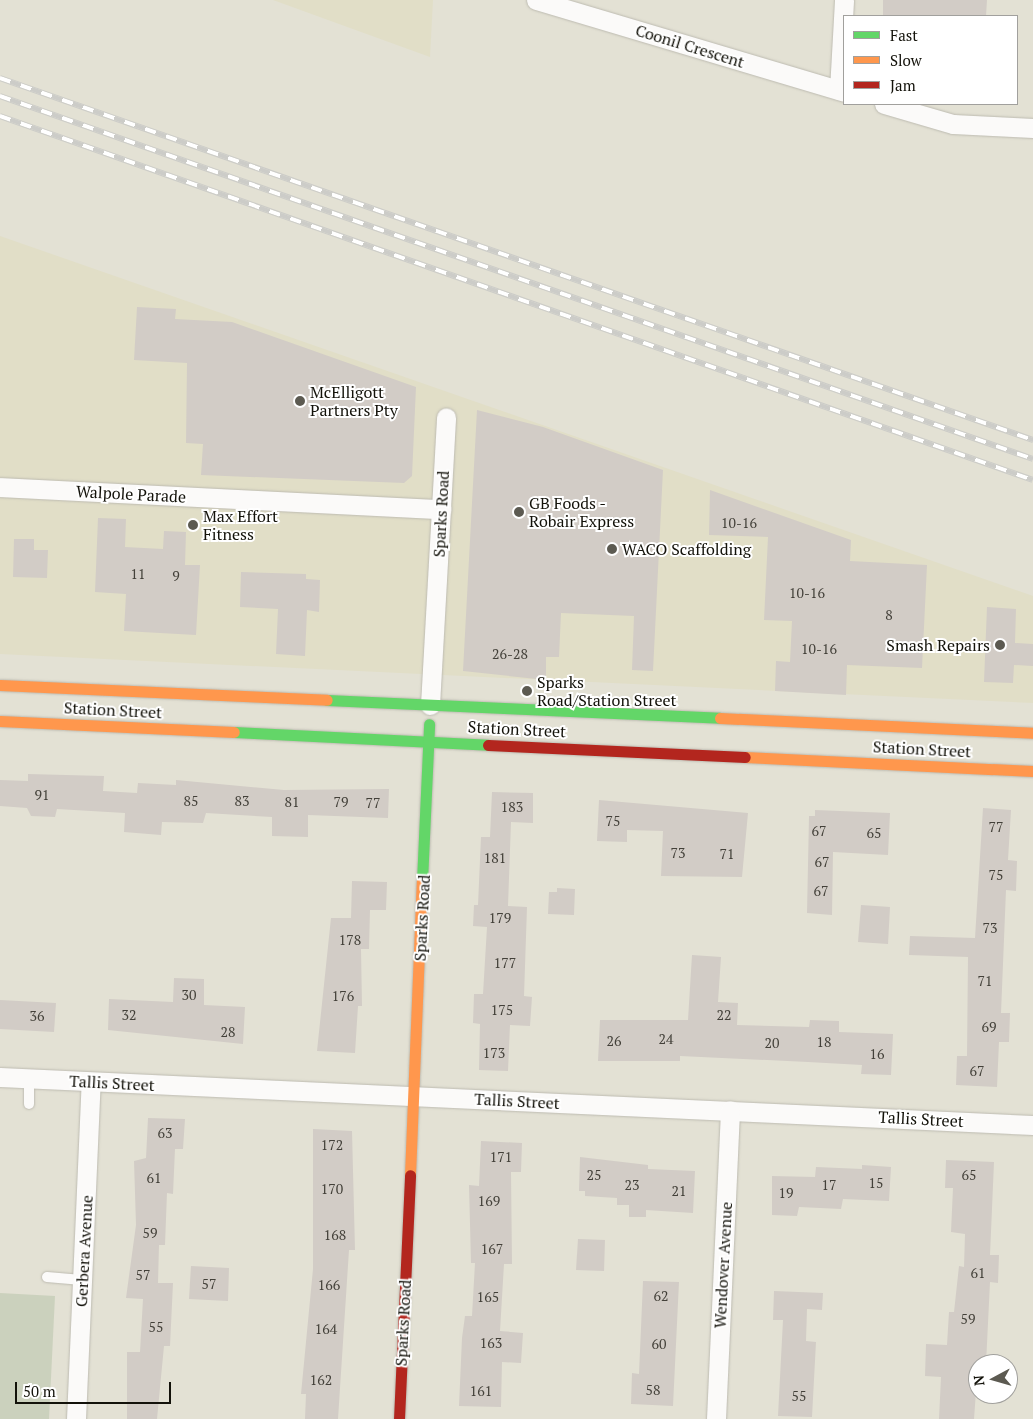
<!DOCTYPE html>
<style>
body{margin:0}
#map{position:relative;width:1033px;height:1419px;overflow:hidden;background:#e3e1d4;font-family:"PT Serif",serif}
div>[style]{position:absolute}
.built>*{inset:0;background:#e1dec7}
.green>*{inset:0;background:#cbd1bd}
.building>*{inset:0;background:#d2ccc6}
.roads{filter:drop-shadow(0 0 1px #bdbbb1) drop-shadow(0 0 1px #bdbbb1)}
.lane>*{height:10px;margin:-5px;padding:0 5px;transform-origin:5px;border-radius:5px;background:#fbfaf9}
.street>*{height:19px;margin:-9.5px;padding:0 9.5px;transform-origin:9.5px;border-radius:9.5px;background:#fbfaf9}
.fast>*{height:11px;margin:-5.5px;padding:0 5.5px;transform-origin:5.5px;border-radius:5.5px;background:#63d668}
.slow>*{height:11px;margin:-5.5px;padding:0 5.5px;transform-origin:5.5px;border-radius:5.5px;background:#ff974d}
.jam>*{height:11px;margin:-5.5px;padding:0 5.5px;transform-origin:5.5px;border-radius:5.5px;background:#b3261e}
.rail>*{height:5.5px;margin-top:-2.75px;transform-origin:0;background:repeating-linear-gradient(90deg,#fff 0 11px,#ccccc8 0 22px);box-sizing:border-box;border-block:1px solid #ccccc8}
.dots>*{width:14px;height:14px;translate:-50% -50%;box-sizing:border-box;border:2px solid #fff;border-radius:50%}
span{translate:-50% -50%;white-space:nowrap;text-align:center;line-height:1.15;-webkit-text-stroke:4px #fff;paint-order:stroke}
.number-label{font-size:14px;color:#434039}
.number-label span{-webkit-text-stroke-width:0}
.street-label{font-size:16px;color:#13120a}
.poi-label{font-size:16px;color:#13120a}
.left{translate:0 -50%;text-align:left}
.right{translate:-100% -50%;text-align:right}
.legend{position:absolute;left:843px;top:15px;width:175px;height:90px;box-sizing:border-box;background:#fff;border:1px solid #a1a09d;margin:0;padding:6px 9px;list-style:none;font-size:15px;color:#13120a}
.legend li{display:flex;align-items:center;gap:10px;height:25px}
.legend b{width:25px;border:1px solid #a1a09d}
.north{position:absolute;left:968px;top:1354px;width:50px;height:50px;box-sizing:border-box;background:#fff;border:1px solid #a1a09d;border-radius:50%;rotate:264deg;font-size:14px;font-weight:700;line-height:20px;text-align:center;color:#13120a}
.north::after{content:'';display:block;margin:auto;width:18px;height:22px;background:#5c5a51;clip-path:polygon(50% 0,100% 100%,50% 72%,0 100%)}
.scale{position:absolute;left:15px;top:1382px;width:156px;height:22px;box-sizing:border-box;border:2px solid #13120a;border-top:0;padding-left:6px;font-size:15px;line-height:18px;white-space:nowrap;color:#13120a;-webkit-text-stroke:4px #fff;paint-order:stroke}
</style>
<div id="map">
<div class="built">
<i style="clip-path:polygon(273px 0,433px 0,430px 57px)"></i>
<i style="clip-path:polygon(0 236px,1033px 596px,1033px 703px,0 654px)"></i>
</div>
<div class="green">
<i style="clip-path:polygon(0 1293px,55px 1296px,49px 1419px,0 1419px)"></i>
</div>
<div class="building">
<i style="clip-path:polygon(883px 0,987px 0,986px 16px,883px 16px)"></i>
<i style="clip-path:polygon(137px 307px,176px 309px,175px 319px,232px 322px,416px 387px,412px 476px,404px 483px,201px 475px,203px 444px,186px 443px,187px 363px,134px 360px)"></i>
<i style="clip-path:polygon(477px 410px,543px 427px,663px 470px,653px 671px,632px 670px,634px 616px,561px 613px,559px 657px,546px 657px,546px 680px,463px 671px)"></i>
<i style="clip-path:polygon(710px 490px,851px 540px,850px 561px,927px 565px,922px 668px,847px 665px,846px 695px,775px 691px,776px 661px,790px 662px,792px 621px,764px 620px,768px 537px,709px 535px)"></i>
<i style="clip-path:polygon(98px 518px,126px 519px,125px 547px,163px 549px,164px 531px,186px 532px,185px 565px,200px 565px,196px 635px,124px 631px,126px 594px,95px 592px)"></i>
<i style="clip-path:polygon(14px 539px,34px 539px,34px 550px,48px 550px,47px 578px,13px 577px)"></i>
<i style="clip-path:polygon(241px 572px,306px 574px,306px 579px,320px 580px,319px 612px,307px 610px,305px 656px,276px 654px,278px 609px,240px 607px)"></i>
<i style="clip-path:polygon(987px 607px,1016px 609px,1015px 643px,1033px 644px,1033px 666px,1014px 665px,1013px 683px,984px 682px)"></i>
<i style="clip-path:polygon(28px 774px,104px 776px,103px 791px,137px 793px,138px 783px,176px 785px,176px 780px,284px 790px,389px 789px,388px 818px,308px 815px,308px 837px,272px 836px,272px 817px,206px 813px,203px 823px,162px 822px,161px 835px,124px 832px,125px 813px,57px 809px,55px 817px,31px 816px,27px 808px,0 806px,0 780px,28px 781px)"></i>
<i style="clip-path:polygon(492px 792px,533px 793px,533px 823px,511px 822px,508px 906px,527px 907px,524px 996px,532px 997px,530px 1026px,510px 1025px,508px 1071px,479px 1070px,480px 1024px,473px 1023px,474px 994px,483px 994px,487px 927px,473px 926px,474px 905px,478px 905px,481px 837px,490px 837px)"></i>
<i style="clip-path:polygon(599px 800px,748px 813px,742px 877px,661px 876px,663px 831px,627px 830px,627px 842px,597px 841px)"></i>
<i style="clip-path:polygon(983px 808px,1011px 810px,1008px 860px,1017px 861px,1016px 891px,1006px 890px,1001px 1013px,1010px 1013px,1009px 1042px,999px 1042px,997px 1087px,956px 1085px,957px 1056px,967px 1056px,968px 957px,909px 955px,910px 936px,975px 938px)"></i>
<i style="clip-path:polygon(815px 810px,890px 813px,888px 855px,833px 852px,832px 915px,807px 913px,809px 816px,815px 816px)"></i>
<i style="clip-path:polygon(352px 881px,387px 882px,386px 910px,370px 910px,369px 949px,361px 949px,362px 1006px,358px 1006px,355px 1053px,317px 1051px,331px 918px,351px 918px)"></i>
<i style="clip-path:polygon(557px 888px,575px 889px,574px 915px,548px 914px,549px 892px,557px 892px)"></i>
<i style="clip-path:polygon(861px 905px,890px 907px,888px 944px,858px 942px)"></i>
<i style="clip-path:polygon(692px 955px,721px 957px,718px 1002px,738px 1003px,737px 1025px,809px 1027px,810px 1020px,839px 1021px,839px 1032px,893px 1034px,891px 1075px,861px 1074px,862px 1065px,808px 1062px,680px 1056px,680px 1061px,598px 1061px,600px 1020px,688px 1020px)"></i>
<i style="clip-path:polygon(174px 978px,204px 979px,204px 1005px,245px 1007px,243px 1044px,108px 1030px,109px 999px,173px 1002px)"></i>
<i style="clip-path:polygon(0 1000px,56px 1003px,54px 1032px,0 1029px)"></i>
<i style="clip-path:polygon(148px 1118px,185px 1119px,183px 1149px,175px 1149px,173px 1194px,167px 1193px,165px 1245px,159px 1245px,158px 1283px,173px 1283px,170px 1346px,164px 1346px,157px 1419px,127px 1419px,127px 1352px,140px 1352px,143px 1299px,126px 1298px,136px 1225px,134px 1161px,146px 1158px)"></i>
<i style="clip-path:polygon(313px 1129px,352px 1131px,355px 1250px,349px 1250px,338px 1419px,305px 1419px,306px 1394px,301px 1394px,313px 1269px)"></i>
<i style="clip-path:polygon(481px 1141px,522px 1143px,521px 1172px,511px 1172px,512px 1264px,504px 1264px,500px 1331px,523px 1333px,521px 1363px,502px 1362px,501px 1407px,459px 1406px,462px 1338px,465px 1316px,472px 1316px,475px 1263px,471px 1263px,469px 1185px,479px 1186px)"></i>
<i style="clip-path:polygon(580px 1157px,648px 1165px,648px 1169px,695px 1171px,693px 1213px,646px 1210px,646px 1217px,629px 1217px,629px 1205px,617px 1205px,617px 1198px,585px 1196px,585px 1191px,579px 1191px)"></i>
<i style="clip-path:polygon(946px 1160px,994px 1162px,990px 1255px,999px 1255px,998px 1283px,990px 1282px,986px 1364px,978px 1364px,974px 1419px,939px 1419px,941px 1377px,925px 1376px,926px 1344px,947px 1345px,949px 1312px,954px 1312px,959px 1266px,964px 1267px,965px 1234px,951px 1232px,953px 1188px,945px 1188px)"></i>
<i style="clip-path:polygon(862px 1165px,891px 1167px,889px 1201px,843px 1199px,841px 1209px,799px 1207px,797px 1216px,772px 1215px,772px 1176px,815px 1177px,816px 1167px,862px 1169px)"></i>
<i style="clip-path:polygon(578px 1239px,605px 1240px,604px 1271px,576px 1270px)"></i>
<i style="clip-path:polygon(191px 1266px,229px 1268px,228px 1301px,189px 1299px)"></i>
<i style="clip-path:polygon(643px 1281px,679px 1282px,673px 1406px,631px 1404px,632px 1373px,639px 1374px)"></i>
<i style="clip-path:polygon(774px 1291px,823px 1293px,822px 1310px,807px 1309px,806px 1341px,816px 1342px,812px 1417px,778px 1416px,783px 1320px,773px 1320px)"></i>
</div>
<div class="roads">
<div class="lane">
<i style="left:29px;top:1079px;width:25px;rotate:90deg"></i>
<i style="left:47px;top:1277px;width:35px;rotate:5deg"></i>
</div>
<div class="street">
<i style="left:536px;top:0;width:321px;rotate:16.6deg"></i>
<i style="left:839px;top:90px;width:90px;rotate:-86.8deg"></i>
<i style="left:884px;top:104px;width:72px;rotate:16.2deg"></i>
<i style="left:953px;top:124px;width:80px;rotate:2.9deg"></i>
<i style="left:0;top:487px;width:442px;rotate:2.9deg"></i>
<i style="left:430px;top:705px;width:288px;rotate:-86.8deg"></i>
<i style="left:0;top:1077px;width:1034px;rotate:2.66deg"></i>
<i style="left:76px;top:1419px;width:337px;rotate:-87.5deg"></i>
<i style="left:716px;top:1419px;width:309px;rotate:-87.4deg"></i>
</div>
<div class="fast">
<i style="left:327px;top:700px;width:393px;rotate:2.6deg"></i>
<i style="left:234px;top:732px;width:254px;rotate:2.9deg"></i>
<i style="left:422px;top:881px;width:157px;rotate:-87.4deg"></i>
</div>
<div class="slow">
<i style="left:0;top:685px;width:327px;rotate:2.6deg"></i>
<i style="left:720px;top:718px;width:313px;rotate:2.7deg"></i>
<i style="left:0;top:721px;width:234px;rotate:2.7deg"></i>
<i style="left:745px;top:757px;width:288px;rotate:2.8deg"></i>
<i style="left:410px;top:1175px;width:294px;rotate:-87.7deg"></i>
</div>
<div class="jam">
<i style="left:488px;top:745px;width:257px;rotate:2.7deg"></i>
<i style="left:399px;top:1419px;width:244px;rotate:-87.4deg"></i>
</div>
</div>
<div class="rail">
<i style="left:0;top:78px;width:1095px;rotate:19.31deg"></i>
<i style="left:0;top:96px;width:1095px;rotate:19.36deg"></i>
<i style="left:0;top:116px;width:1095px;rotate:19.41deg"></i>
</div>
<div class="dots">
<i style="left:300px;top:401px;background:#5c5a51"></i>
<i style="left:519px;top:512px;background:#5c5a51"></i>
<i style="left:193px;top:525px;background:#5c5a51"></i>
<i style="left:612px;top:549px;background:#5c5a51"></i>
<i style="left:1000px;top:645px;background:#5c5a51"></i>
<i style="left:527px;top:691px;background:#5c5a51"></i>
</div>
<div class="number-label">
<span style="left:739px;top:523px">10-16</span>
<span style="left:138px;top:574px">11</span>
<span style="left:176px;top:576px">9</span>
<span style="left:807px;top:593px">10-16</span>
<span style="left:889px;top:615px">8</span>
<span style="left:819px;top:649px">10-16</span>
<span style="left:510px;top:654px">26-28</span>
<span style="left:42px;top:795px">91</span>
<span style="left:191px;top:801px">85</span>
<span style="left:242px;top:801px">83</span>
<span style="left:292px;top:802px">81</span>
<span style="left:341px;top:802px">79</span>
<span style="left:373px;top:803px">77</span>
<span style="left:512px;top:807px">183</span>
<span style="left:613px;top:821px">75</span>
<span style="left:996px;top:827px">77</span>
<span style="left:819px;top:831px">67</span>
<span style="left:874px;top:833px">65</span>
<span style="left:678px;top:853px">73</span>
<span style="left:727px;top:854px">71</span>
<span style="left:495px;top:858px">181</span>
<span style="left:822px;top:862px">67</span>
<span style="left:996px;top:875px">75</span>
<span style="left:821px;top:891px">67</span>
<span style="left:500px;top:918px">179</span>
<span style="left:990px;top:928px">73</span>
<span style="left:350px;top:940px">178</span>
<span style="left:505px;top:963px">177</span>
<span style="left:985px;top:981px">71</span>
<span style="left:189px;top:995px">30</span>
<span style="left:343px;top:996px">176</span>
<span style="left:502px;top:1010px">175</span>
<span style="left:129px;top:1015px">32</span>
<span style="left:724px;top:1015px">22</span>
<span style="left:37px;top:1016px">36</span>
<span style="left:989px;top:1027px">69</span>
<span style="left:228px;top:1032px">28</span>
<span style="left:666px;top:1039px">24</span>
<span style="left:614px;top:1041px">26</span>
<span style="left:824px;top:1042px">18</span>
<span style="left:772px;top:1043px">20</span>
<span style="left:494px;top:1053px">173</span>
<span style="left:877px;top:1054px">16</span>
<span style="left:977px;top:1071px">67</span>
<span style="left:165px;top:1133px">63</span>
<span style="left:332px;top:1145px">172</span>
<span style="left:501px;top:1157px">171</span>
<span style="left:594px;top:1175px">25</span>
<span style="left:969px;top:1175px">65</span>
<span style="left:154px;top:1178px">61</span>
<span style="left:876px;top:1183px">15</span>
<span style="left:632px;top:1185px">23</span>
<span style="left:829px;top:1185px">17</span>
<span style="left:332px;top:1189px">170</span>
<span style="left:679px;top:1191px">21</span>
<span style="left:786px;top:1193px">19</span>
<span style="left:489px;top:1201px">169</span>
<span style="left:150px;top:1233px">59</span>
<span style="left:335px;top:1235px">168</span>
<span style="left:492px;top:1249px">167</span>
<span style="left:978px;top:1273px">61</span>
<span style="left:143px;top:1275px">57</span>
<span style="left:209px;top:1284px">57</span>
<span style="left:329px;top:1285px">166</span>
<span style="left:661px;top:1296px">62</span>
<span style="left:488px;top:1297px">165</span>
<span style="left:968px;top:1319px">59</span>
<span style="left:156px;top:1327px">55</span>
<span style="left:326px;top:1329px">164</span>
<span style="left:491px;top:1343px">163</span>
<span style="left:659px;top:1344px">60</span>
<span style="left:321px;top:1380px">162</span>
<span style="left:653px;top:1390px">58</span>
<span style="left:481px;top:1391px">161</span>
<span style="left:799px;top:1396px">55</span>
</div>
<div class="street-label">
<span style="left:690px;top:46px;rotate:17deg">Coonil Crescent</span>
<span style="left:131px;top:494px;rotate:3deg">Walpole Parade</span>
<span style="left:441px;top:514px;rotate:-87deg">Sparks Road</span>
<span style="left:113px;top:710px;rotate:3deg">Station Street</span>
<span style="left:517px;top:729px;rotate:3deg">Station Street</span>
<span style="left:922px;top:749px;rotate:3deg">Station Street</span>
<span style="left:422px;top:918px;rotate:-87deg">Sparks Road</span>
<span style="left:112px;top:1083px;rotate:3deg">Tallis Street</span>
<span style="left:517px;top:1101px;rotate:3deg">Tallis Street</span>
<span style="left:921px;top:1119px;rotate:3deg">Tallis Street</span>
<span style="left:84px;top:1251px;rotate:-87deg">Gerbera Avenue</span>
<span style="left:723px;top:1265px;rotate:-87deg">Wendover Avenue</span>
<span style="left:403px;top:1323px;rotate:-87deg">Sparks Road</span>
</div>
<div class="poi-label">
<span class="left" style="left:310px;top:401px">McElligott<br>Partners Pty</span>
<span class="left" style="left:529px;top:512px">GB Foods -<br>Robair Express</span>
<span class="left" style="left:203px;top:525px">Max Effort<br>Fitness</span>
<span class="left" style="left:622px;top:549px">WACO Scaffolding</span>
<span class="right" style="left:990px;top:645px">Smash Repairs</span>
<span class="left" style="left:537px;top:691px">Sparks<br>Road/Station Street</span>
</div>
<ul class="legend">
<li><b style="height:6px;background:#63d668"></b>Fast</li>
<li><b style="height:6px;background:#ff974d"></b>Slow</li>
<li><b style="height:6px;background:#b3261e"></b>Jam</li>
</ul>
<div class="north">N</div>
<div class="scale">50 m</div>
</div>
